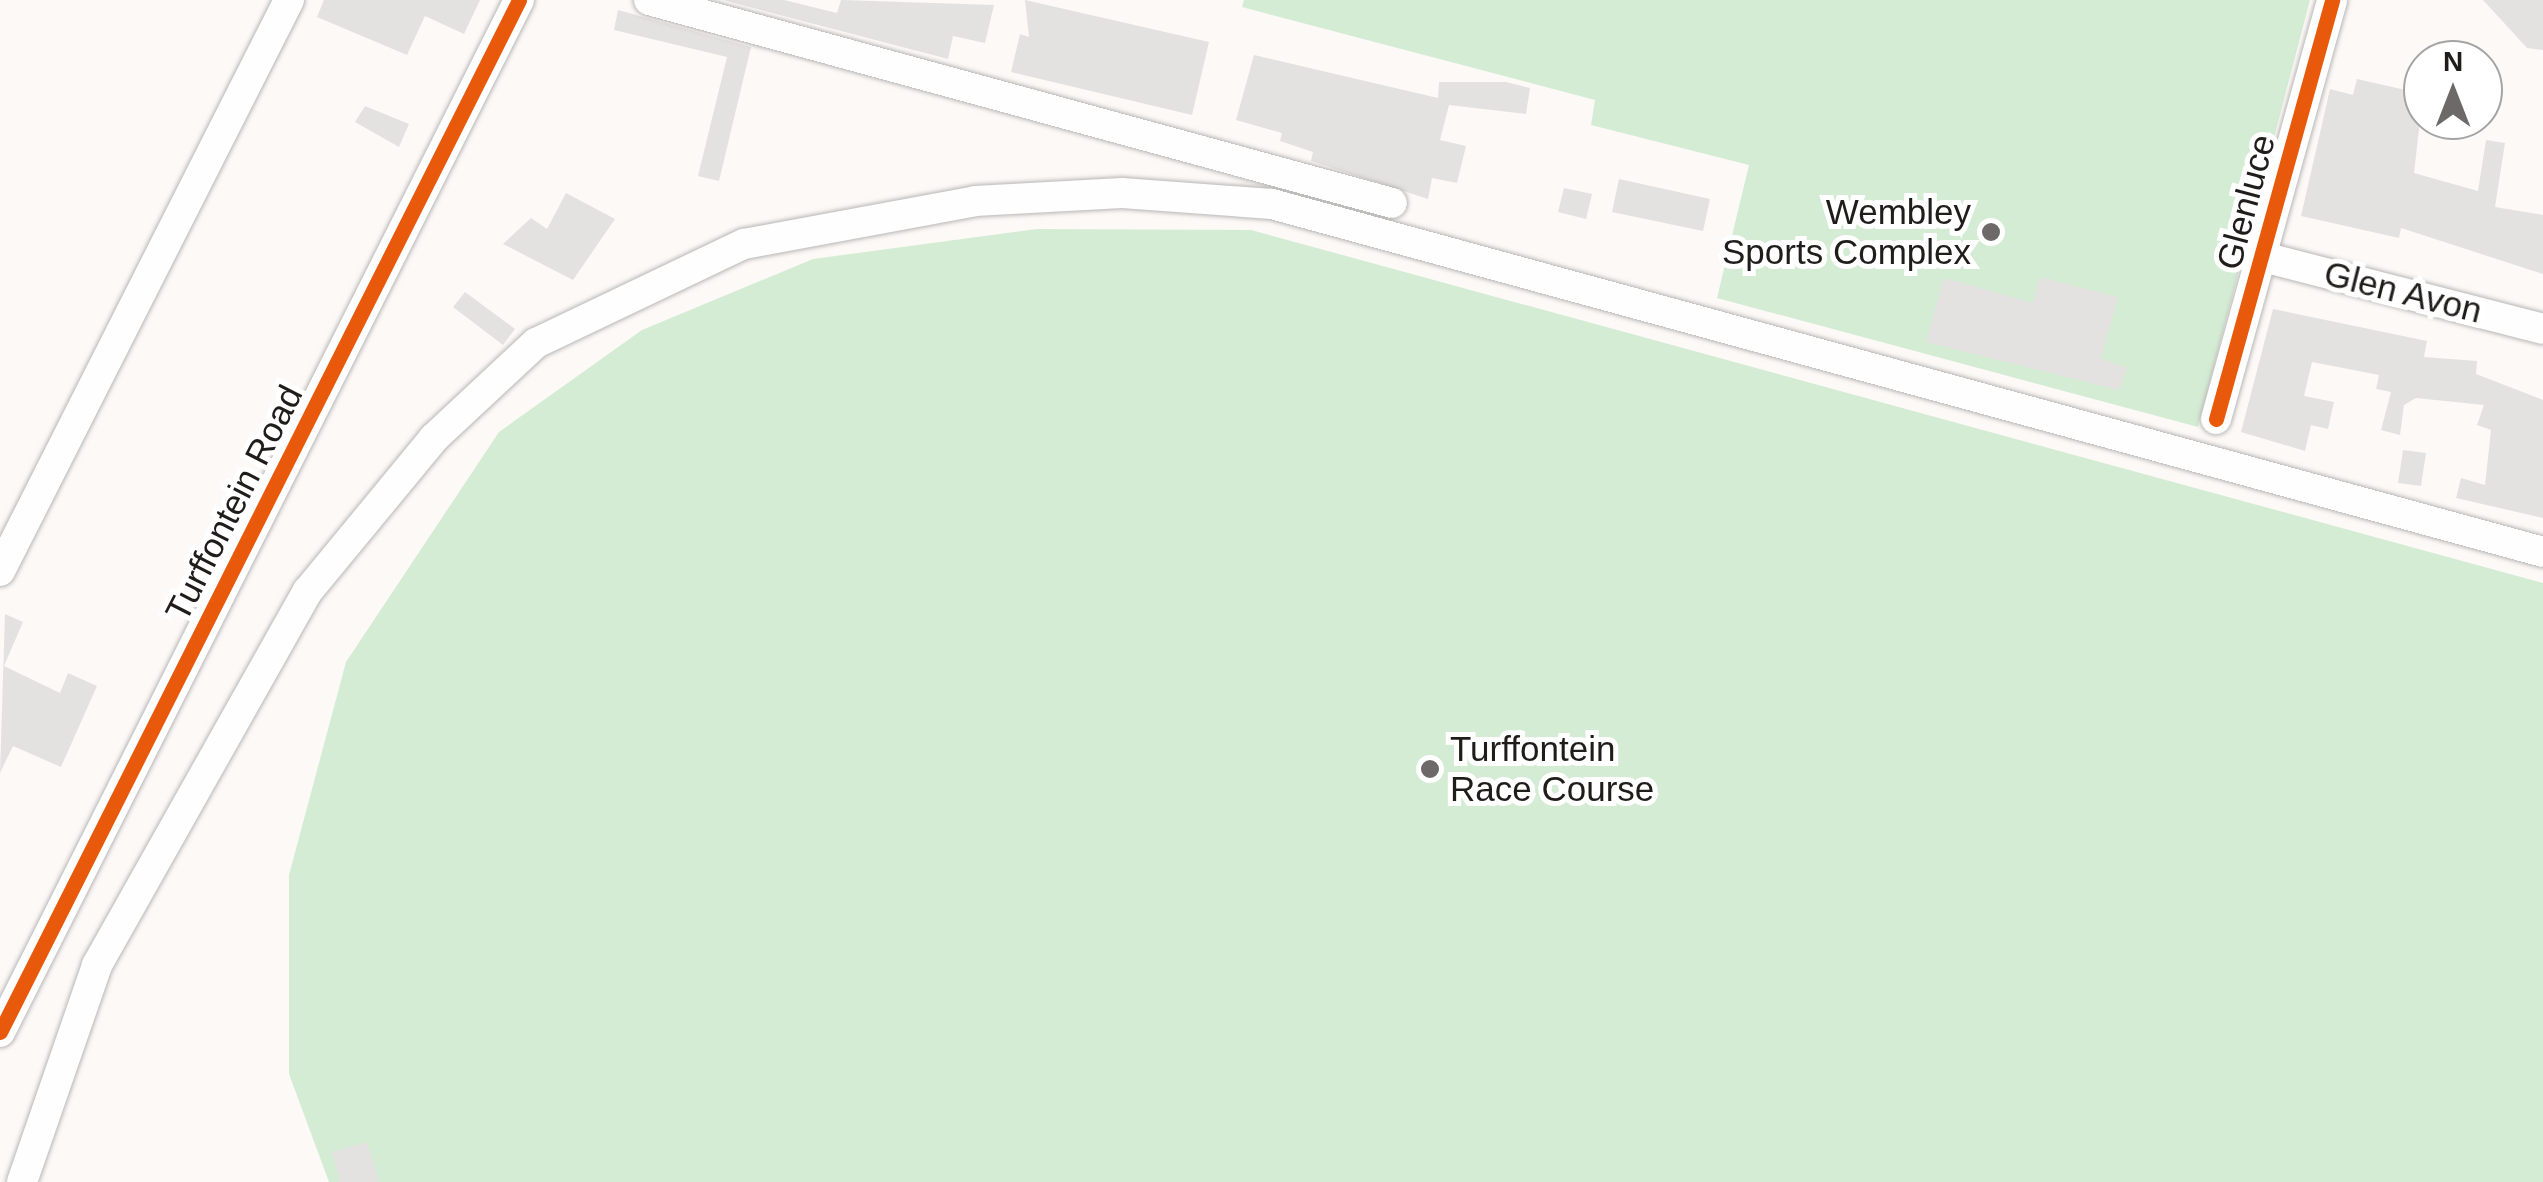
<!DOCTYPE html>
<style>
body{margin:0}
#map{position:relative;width:2543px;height:1182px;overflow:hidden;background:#fcf9f7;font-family:Helvetica,sans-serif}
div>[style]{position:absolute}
.green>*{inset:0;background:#d5ecd4}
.building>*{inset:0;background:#e4e2e0}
.roads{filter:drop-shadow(0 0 2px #b9b7b5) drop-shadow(0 0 2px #b9b7b5)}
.minor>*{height:30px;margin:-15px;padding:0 15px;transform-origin:15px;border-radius:15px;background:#fffefe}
.cycleway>*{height:15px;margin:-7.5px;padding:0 7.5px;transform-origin:7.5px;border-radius:7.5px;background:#e8590c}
.dots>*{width:28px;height:28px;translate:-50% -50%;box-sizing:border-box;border:5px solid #fff;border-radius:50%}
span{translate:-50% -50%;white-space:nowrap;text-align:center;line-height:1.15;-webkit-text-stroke:10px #fff;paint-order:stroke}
.street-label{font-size:35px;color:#1f1c1b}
.poi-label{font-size:35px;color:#1f1c1b}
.right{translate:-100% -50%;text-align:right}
.left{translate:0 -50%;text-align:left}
.north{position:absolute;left:2403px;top:40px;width:100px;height:100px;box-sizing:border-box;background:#fff;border:2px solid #a5a4a4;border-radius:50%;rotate:0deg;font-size:28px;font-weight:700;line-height:40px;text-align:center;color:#1f1c1b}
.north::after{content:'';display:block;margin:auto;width:35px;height:45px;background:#6c6968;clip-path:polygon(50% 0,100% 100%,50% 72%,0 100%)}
</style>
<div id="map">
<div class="green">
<i style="clip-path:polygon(1244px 0,2310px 0,2198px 427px,1717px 298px,1749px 165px,1591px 125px,1595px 100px,1242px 7px)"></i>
<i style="clip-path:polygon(1037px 229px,1251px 230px,2543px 583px,2543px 1182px,329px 1182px,289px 1074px,289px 875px,346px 662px,499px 432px,642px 330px,813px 259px)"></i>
</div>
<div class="building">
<i style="clip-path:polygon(324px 0,480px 0,464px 34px,425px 16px,407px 55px,317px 17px)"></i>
<i style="clip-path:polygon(723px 0,784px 0,837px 13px,841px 0,994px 5px,985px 43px,953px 36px,948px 59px)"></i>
<i style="clip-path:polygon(1025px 0,1209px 42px,1192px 115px,1011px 72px,1020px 34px,1029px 37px)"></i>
<i style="clip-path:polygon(2483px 0,2543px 0,2543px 50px,2527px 48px)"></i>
<i style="clip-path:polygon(618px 10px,751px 47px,719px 181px,698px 176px,727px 57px,614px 30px)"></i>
<i style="clip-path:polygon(1254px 55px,1438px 98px,1439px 82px,1506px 82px,1530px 88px,1526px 114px,1449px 105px,1440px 140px,1466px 146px,1457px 183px,1432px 178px,1428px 199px,1311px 161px,1313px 152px,1280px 141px,1282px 133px,1236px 120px)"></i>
<i style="clip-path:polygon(2357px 79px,2423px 94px,2414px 173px,2478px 191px,2486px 140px,2505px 143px,2495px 207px,2543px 215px,2543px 274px,2401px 228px,2399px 238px,2301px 216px,2330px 89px,2353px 95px)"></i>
<i style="clip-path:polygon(365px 106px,409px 124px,399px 147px,355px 122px)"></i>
<i style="clip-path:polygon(1619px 179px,1710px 199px,1703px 231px,1612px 212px)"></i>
<i style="clip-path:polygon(1564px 188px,1592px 194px,1586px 219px,1558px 212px)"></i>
<i style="clip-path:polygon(566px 193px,615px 219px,573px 280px,503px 244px,531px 218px,547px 229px)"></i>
<i style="clip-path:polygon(2040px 277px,2118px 297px,2101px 358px,2127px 368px,2119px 390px,1926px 342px,1944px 278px,2033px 303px)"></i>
<i style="clip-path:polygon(465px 292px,515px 329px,503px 345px,453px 307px)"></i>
<i style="clip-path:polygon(2273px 309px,2427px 341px,2424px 357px,2477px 361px,2476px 374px,2543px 400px,2543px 518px,2456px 498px,2461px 478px,2485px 485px,2491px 430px,2477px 425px,2484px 405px,2416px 398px,2404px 405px,2400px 435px,2381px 430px,2391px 392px,2376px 389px,2379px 375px,2312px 362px,2304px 396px,2334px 402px,2328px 429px,2311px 425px,2305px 451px,2241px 432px)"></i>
<i style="clip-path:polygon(2403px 450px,2426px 453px,2421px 486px,2398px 483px)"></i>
<i style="clip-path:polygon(5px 614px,23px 622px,4px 666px,60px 693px,68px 673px,97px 686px,61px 767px,13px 746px,0 773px)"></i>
<i style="clip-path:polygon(367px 1142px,379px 1182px,340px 1182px,332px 1152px)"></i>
</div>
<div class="roads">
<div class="minor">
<i style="left:649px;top:0;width:770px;rotate:15.28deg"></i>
<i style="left:2263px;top:257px;width:289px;rotate:14.4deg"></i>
<i style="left:2216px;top:419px;width:435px;rotate:-74.5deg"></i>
<i style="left:0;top:571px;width:640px;rotate:-63.15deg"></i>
<i style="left:0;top:1032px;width:1155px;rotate:-63.3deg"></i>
<i style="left:22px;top:1182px;width:230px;rotate:-70.9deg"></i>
<i style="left:97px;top:965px;width:429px;rotate:-60.6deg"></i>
<i style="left:308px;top:591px;width:198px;rotate:-50.5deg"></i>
<i style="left:434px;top:438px;width:139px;rotate:-43deg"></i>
<i style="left:536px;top:343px;width:230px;rotate:-25.5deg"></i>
<i style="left:744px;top:244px;width:235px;rotate:-10.5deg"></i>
<i style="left:975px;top:201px;width:147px;rotate:-3.1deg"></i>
<i style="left:1122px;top:193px;width:150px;rotate:4.2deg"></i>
<i style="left:1272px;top:204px;width:1318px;rotate:15.31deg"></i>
</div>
</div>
<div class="cycleway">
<i style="left:2216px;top:419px;width:435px;rotate:-74.5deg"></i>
<i style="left:0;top:1032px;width:1155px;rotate:-63.3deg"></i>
</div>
<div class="dots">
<i style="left:1991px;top:232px;background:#6c6968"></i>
<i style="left:1430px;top:769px;background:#6c6968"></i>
</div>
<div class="street-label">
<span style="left:2246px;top:202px;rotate:-75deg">Glenluce</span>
<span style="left:2403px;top:292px;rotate:14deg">Glen Avon</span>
<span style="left:234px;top:503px;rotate:-63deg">Turffontein Road</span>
</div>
<div class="poi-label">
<span class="right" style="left:1971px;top:232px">Wembley<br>Sports Complex</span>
<span class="left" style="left:1450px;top:769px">Turffontein<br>Race Course</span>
</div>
<div class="north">N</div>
</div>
